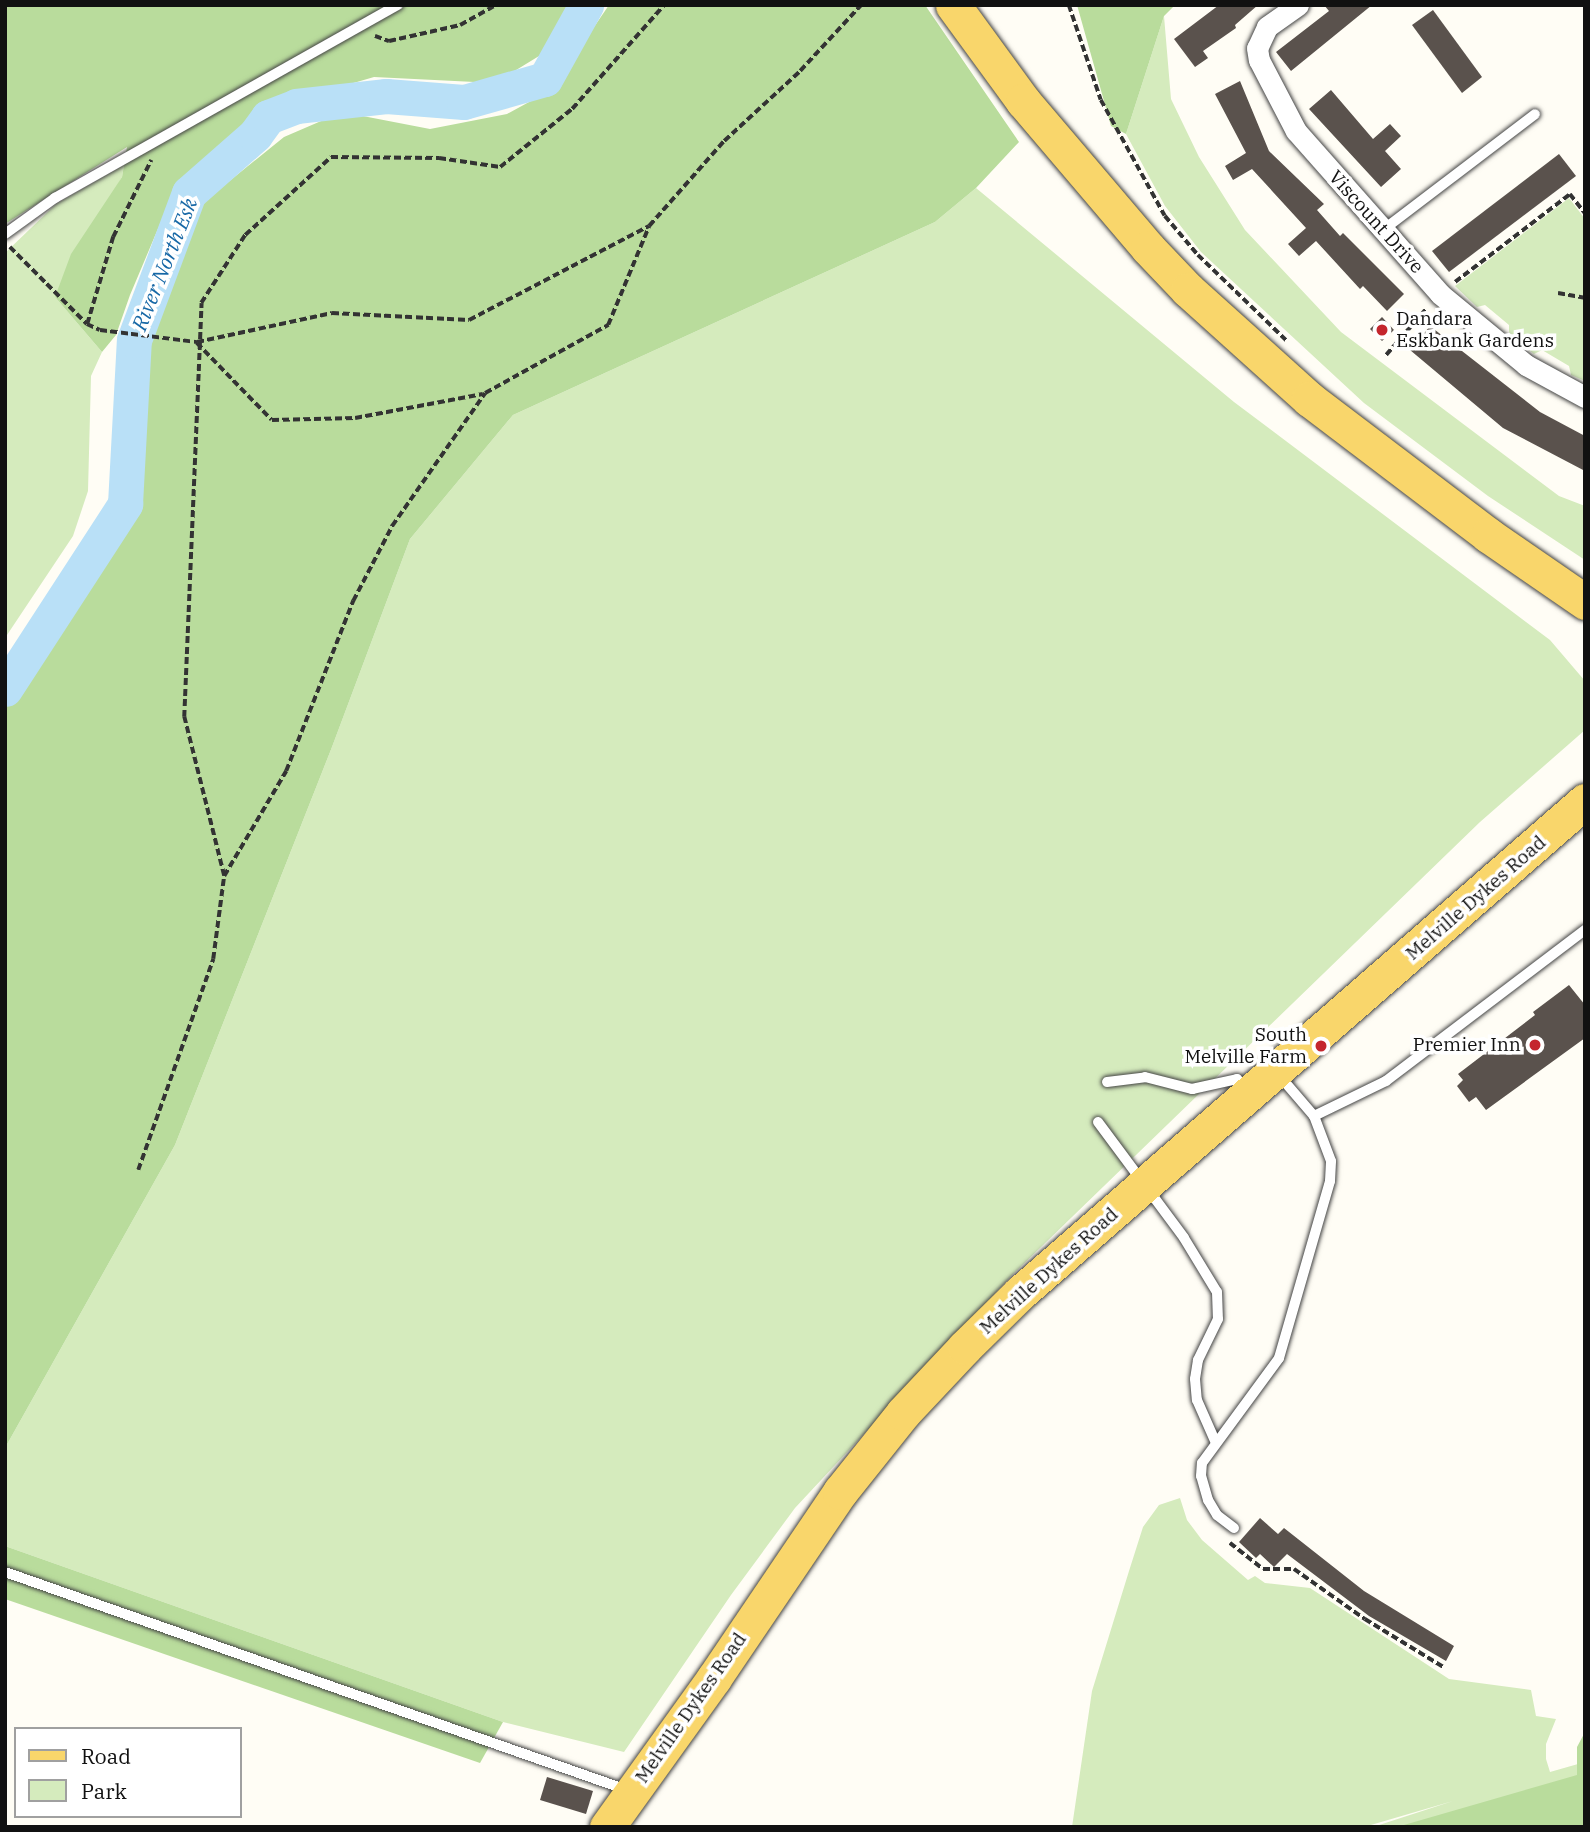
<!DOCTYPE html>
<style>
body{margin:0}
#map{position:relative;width:1590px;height:1832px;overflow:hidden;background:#fffdf5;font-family:"IBM Plex Serif",serif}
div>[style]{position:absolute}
.green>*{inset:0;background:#d5ebbd}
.forest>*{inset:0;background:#b9dc9c}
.river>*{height:35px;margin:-17.5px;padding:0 17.5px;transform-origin:17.5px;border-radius:17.5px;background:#b9e0f7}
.building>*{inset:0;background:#5a524d}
.path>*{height:3.5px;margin-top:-1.75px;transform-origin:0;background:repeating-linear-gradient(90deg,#333 0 7px,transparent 0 10.5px)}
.roads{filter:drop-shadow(0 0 2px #444) drop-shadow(0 0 2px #444)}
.lane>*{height:10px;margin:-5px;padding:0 5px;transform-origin:5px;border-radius:5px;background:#fff}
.street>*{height:21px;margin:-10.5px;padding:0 10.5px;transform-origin:10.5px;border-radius:10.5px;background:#fff}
.primary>*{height:35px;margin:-17.5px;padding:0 17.5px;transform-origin:17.5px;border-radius:17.5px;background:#f9d66b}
.dots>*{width:19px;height:19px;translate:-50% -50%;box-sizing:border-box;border:4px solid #fff;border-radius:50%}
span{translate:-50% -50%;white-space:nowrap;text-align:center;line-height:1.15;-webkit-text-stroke:7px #fff;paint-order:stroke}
.street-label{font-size:19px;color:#111}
.poi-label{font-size:19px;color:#111}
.left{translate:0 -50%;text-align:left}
.right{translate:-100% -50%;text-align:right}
.water-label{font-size:21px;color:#1768a6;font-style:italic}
.frame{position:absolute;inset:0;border:7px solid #111;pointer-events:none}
.legend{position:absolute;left:14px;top:1727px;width:228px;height:91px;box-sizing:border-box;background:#fff;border:2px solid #a0a0a0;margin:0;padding:9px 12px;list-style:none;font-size:21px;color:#111}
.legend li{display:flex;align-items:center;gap:14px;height:35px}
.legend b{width:35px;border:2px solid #a0a0a0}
</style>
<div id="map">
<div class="green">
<i style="clip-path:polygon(1164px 16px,1171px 99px,1199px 157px,1245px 230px,1341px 332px,1559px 496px,1585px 506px,1585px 560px,1488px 496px,1364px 403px,1201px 252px,1165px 206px,1126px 134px)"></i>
<i style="clip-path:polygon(124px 165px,122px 177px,55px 297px,102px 352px,91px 376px,88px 491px,73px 536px,5px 638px,5px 253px,56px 204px)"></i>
<i style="clip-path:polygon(976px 188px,1234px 402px,1550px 640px,1585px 681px,1585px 730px,1480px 822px,1011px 1276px,795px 1508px,731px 1595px,624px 1752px,503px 1722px,5px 1546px,5px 1448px,175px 1145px,332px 747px,410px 539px,513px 415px,935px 222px)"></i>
<i style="clip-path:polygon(1569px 198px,1585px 219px,1585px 381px,1571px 375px,1569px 366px,1542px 350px,1534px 354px,1509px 334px,1509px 325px,1485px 305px,1477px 307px,1455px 286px)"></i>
<i style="clip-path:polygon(1180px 1498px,1187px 1520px,1202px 1540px,1248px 1580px,1255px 1576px,1265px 1583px,1310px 1588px,1449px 1679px,1531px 1690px,1536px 1716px,1556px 1719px,1546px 1744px,1546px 1759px,1550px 1772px,1585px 1762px,1585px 1827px,1373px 1827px,1453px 1801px,1364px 1827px,1072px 1827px,1092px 1691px,1129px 1571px,1143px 1527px,1159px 1505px)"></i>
</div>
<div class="forest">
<i style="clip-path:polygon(5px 5px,577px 5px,557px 45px,495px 83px,374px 77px,261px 110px,243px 131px,200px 163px,171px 198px,130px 295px,116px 335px,102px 352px,55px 297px,71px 254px,122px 177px,127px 147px,5px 224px)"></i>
<i style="clip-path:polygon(609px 5px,925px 5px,1019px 142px,976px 188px,935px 222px,513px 415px,410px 539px,332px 747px,175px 1145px,5px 1448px,5px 705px,74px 610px,136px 505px,145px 413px,144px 341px,169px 264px,201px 204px,284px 137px,342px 112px,430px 129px,507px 114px,551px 90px)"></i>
<i style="clip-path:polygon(1077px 5px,1175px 5px,1164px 16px,1126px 134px,1111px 126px)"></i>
<i style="clip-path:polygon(5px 1546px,503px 1722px,480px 1763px,5px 1599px)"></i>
<i style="clip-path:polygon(1585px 1732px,1585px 1827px,1397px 1827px,1577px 1775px,1577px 1747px)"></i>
</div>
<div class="river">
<i style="left:5px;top:689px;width:221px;rotate:-57deg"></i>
<i style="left:125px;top:504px;width:164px;rotate:-86.9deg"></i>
<i style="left:134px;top:340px;width:157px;rotate:-69.5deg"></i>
<i style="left:189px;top:193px;width:88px;rotate:-41.3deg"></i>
<i style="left:255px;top:135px;width:22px;rotate:-54deg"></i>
<i style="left:268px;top:117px;width:30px;rotate:-21deg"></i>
<i style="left:296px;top:106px;width:91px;rotate:-6.3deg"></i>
<i style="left:386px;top:96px;width:78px;rotate:4.4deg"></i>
<i style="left:464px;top:102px;width:84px;rotate:-15.9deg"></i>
<i style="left:545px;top:79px;width:85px;rotate:-61deg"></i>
</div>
<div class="building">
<i style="clip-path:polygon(1219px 5px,1258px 5px,1235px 25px,1236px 28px,1203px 51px,1208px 58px,1195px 67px,1174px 39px)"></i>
<i style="clip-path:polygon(1324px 5px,1372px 5px,1291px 71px,1276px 52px,1329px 11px)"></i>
<i style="clip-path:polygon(1433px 10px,1482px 77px,1462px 93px,1412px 25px)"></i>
<i style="clip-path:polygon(1240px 81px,1269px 151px,1324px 204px,1317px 210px,1340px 236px,1343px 233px,1404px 294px,1387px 311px,1363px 286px,1360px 289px,1316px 241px,1299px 256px,1288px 244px,1306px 228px,1252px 169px,1233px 180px,1225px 166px,1246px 153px,1215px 94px)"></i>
<i style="clip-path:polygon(1331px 90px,1373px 139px,1390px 124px,1401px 136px,1385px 151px,1401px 169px,1381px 187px,1309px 109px)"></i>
<i style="clip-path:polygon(1559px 154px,1576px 176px,1449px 272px,1432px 251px)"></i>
<i style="clip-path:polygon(1382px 317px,1394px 330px,1382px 341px,1370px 329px)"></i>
<i style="clip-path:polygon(1430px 326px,1540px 412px,1585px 436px,1585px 471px,1503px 428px,1410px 350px)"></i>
<i style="clip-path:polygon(1569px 985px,1585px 1005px,1585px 1038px,1486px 1110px,1476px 1097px,1469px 1102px,1457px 1086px,1463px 1080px,1458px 1074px,1535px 1015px,1533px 1012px)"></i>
<i style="clip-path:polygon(1260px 1518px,1278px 1534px,1284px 1528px,1364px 1591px,1454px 1646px,1446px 1661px,1369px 1616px,1287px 1554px,1274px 1567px,1260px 1554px,1256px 1558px,1239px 1542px)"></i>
<i style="clip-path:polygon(547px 1777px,593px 1791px,586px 1814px,540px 1800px)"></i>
</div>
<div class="path">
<i style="left:1069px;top:5px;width:100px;rotate:71.4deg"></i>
<i style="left:1101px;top:100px;width:132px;rotate:61.1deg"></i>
<i style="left:1165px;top:216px;width:51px;rotate:49.8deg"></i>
<i style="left:1198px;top:255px;width:124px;rotate:44deg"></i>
<i style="left:375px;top:36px;width:15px;rotate:20deg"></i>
<i style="left:389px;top:41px;width:73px;rotate:-12.7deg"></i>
<i style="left:460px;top:25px;width:41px;rotate:-29.1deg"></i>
<i style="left:10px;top:247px;width:109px;rotate:45deg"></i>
<i style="left:87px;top:324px;width:14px;rotate:25deg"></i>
<i style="left:100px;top:330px;width:98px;rotate:7.1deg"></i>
<i style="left:197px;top:342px;width:138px;rotate:-12.1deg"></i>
<i style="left:332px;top:313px;width:137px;rotate:2.9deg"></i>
<i style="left:469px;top:320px;width:203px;rotate:-27.6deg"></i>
<i style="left:649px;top:226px;width:113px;rotate:-48.6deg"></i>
<i style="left:724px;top:141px;width:103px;rotate:-42.6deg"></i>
<i style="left:800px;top:71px;width:90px;rotate:-47.3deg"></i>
<i style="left:1455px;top:282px;width:145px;rotate:-37.4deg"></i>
<i style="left:1570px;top:194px;width:24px;rotate:52deg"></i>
<i style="left:1558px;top:293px;width:27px;rotate:10deg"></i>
<i style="left:87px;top:324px;width:91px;rotate:-73.4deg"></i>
<i style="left:113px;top:237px;width:86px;rotate:-63.7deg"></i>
<i style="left:197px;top:343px;width:107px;rotate:45.8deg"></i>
<i style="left:272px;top:420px;width:83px;rotate:-1.4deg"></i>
<i style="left:355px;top:418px;width:130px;rotate:-10.6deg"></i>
<i style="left:1386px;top:355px;width:61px;rotate:-49deg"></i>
<i style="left:224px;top:876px;width:164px;rotate:-104.1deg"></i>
<i style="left:184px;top:717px;width:414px;rotate:-87.6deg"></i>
<i style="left:201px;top:303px;width:81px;rotate:-57.1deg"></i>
<i style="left:245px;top:235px;width:116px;rotate:-42.2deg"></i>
<i style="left:331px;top:157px;width:108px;rotate:0.5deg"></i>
<i style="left:439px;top:158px;width:62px;rotate:8.4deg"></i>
<i style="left:500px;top:167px;width:92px;rotate:-38.9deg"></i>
<i style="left:572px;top:109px;width:139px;rotate:-48.5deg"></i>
<i style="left:138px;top:1170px;width:224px;rotate:-70.4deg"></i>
<i style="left:213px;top:959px;width:84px;rotate:-82.5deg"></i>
<i style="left:224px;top:876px;width:122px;rotate:-59.4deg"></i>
<i style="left:286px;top:771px;width:183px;rotate:-68.5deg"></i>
<i style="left:353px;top:601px;width:85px;rotate:-62.5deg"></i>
<i style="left:392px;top:526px;width:162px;rotate:-55deg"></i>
<i style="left:485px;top:393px;width:141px;rotate:-28.9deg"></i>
<i style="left:608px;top:325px;width:107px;rotate:-67.5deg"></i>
<i style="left:1230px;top:1543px;width:42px;rotate:38.2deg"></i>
<i style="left:1263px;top:1569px;width:31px"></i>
<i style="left:1294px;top:1569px;width:87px;rotate:35.2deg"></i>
<i style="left:1365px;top:1619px;width:94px;rotate:31.5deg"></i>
</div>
<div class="roads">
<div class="lane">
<i style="left:1383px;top:230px;width:191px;rotate:-37.3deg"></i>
<i style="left:5px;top:234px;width:62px;rotate:-35.8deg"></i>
<i style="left:55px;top:198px;width:394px;rotate:-29.4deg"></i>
<i style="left:1278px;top:1074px;width:55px;rotate:49.4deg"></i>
<i style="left:1314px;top:1116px;width:80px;rotate:-25.9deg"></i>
<i style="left:1386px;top:1081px;width:250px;rotate:-37.2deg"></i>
<i style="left:1107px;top:1082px;width:38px;rotate:-7deg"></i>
<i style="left:1145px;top:1077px;width:49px;rotate:14.3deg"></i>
<i style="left:1192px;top:1089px;width:46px;rotate:-12.5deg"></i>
<i style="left:1237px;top:1079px;width:14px;rotate:51deg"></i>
<i style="left:1098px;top:1122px;width:144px;rotate:53.4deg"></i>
<i style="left:1184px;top:1238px;width:63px;rotate:58.6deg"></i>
<i style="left:1217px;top:1292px;width:27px;rotate:88deg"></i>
<i style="left:1218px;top:1319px;width:46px;rotate:116deg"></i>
<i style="left:1198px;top:1360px;width:19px;rotate:99deg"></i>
<i style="left:1195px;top:1379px;width:21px;rotate:85deg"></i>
<i style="left:1197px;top:1400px;width:47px;rotate:66.2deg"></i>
<i style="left:1234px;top:1528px;width:21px;rotate:-143deg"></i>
<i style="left:1217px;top:1515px;width:17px;rotate:-121deg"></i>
<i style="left:1208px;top:1500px;width:25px;rotate:-106deg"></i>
<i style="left:1201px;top:1476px;width:13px;rotate:-86deg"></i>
<i style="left:1202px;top:1463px;width:130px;rotate:-53.7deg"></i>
<i style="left:1279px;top:1358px;width:184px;rotate:-73.9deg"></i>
<i style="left:1330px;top:1181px;width:20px;rotate:-87deg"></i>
<i style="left:1331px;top:1161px;width:48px;rotate:-110.7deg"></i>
<i style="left:5px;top:1572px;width:659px;rotate:19.31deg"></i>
</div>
<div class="street">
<i style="left:1298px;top:5px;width:38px;rotate:145deg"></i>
<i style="left:1267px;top:27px;width:23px;rotate:115deg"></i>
<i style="left:1257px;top:48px;width:12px;rotate:81deg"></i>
<i style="left:1259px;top:60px;width:80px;rotate:62.5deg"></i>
<i style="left:1296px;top:131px;width:217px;rotate:48.5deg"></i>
<i style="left:1440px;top:294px;width:112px;rotate:39.5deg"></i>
<i style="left:1526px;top:365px;width:67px;rotate:28.5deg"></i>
</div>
<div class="primary">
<i style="left:953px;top:5px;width:119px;rotate:53.9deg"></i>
<i style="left:1023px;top:101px;width:193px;rotate:49.6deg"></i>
<i style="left:1148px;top:248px;width:58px;rotate:46.4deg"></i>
<i style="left:1188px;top:290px;width:163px;rotate:42deg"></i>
<i style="left:1309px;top:399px;width:225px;rotate:37.2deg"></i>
<i style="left:1488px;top:535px;width:118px;rotate:34.6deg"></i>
<i style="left:607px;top:1827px;width:183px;rotate:-54.3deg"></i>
<i style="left:714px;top:1678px;width:225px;rotate:-55.9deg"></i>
<i style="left:840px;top:1492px;width:101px;rotate:-51.4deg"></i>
<i style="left:903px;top:1413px;width:91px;rotate:-46.8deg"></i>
<i style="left:965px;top:1347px;width:77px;rotate:-44.5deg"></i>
<i style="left:1020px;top:1293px;width:749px;rotate:-41.05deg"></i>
</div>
</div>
<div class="dots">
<i style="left:1382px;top:330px;background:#c4262e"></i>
<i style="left:1535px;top:1045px;background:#c4262e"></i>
<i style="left:1321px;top:1046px;background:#c4262e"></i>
</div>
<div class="street-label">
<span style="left:1376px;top:222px;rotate:48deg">Viscount Drive</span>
<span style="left:1476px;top:898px;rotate:-41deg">Melville Dykes Road</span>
<span style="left:1049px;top:1271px;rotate:-42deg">Melville Dykes Road</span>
<span style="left:691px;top:1708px;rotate:-55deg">Melville Dykes Road</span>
</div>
<div class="poi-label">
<span class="left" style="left:1396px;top:330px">Dandara<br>Eskbank Gardens</span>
<span class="right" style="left:1307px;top:1046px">South<br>Melville Farm</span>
<span class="right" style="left:1521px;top:1045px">Premier Inn</span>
</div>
<div class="water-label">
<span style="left:164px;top:264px;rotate:-68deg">River North Esk</span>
</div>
<div class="frame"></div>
<ul class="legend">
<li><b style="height:9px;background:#f9d66b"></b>Road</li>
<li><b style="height:19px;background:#d5ebbd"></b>Park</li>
</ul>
</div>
